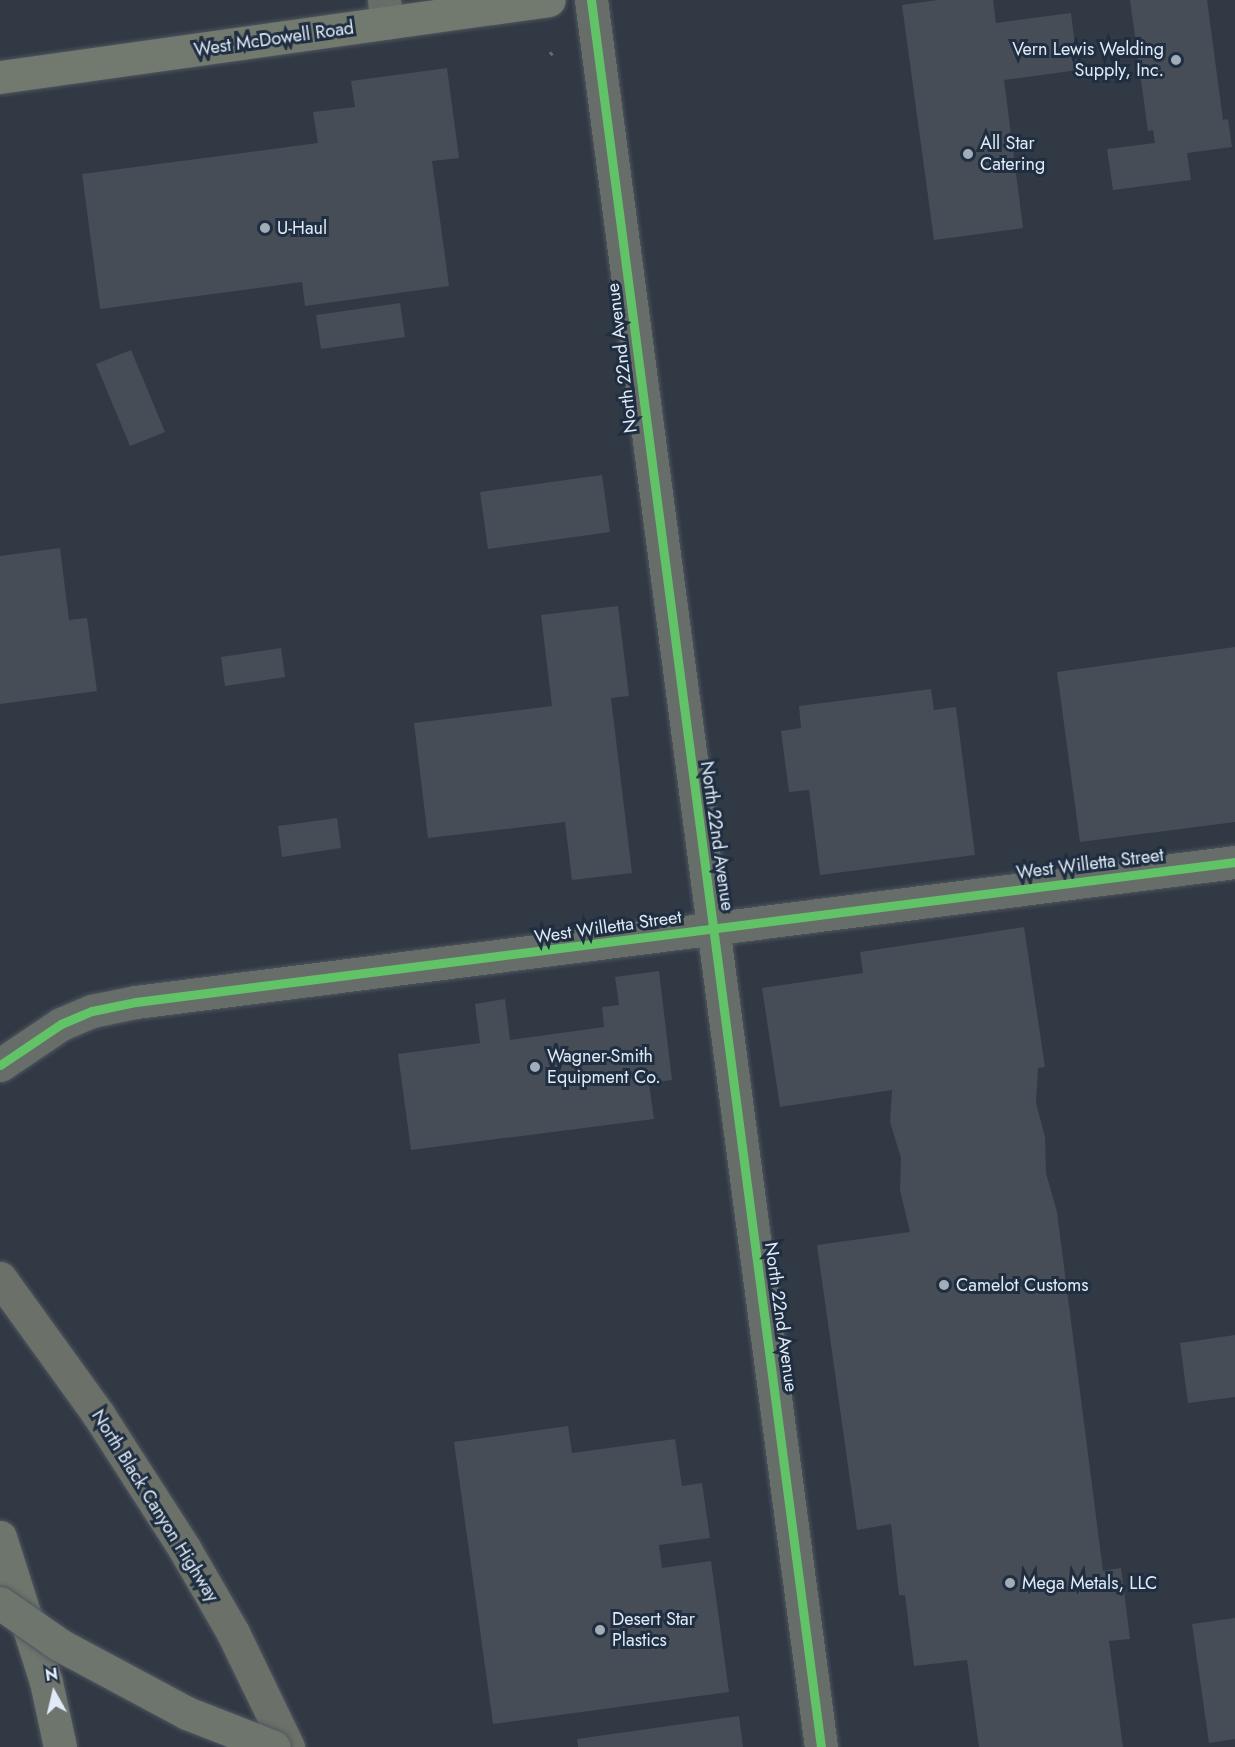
<!DOCTYPE html>
<style>
body{margin:0}
#map{position:relative;width:1235px;height:1747px;overflow:hidden;background:#313944;font-family:Jost,sans-serif}
div>[style]{position:absolute}
.building>*{inset:0;background:#464d57}
.path>*{height:4px;margin-top:-2px;transform-origin:0;background:repeating-linear-gradient(90deg,#656969 0 3px,transparent 0 7.5px)}
.roads{filter:drop-shadow(0 0 2px #4f565f) drop-shadow(0 0 2px #4f565f)}
.minor>*{height:33px;margin:-16.5px;padding:0 16.5px;transform-origin:16.5px;border-radius:16.5px;background:#676d68}
.secondary>*{height:33px;margin:-16.5px;padding:0 16.5px;transform-origin:16.5px;border-radius:16.5px;background:#6b7069}
.primary>*{height:33px;margin:-16.5px;padding:0 16.5px;transform-origin:16.5px;border-radius:16.5px;background:#72796e}
.motorway>*{height:33px;margin:-16.5px;padding:0 16.5px;transform-origin:16.5px;border-radius:16.5px;background:#6d756d}
.bridges{filter:drop-shadow(0 0 2px #4f565f) drop-shadow(0 0 2px #4f565f)}
.motorway-bridge>*{height:33px;margin:-16.5px;padding:0 16.5px;transform-origin:16.5px;border-radius:16.5px;background:#6d756d}
.cycleway>*{height:9px;margin:-4.5px;padding:0 4.5px;transform-origin:4.5px;border-radius:4.5px;background:#61c268}
.dots>*{width:16px;height:16px;translate:-50% -50%;box-sizing:border-box;border:3px solid #1f2e41;border-radius:50%}
span{translate:-50% -50%;white-space:nowrap;text-align:center;line-height:1.15;-webkit-text-stroke:6px #1f2e41;paint-order:stroke}
.street-label{font-size:18px;color:#e1ebf7}
.poi-label{font-size:18px;color:#e1ebf7}
.right{translate:-100% -50%;text-align:right}
.left{translate:0 -50%;text-align:left}
.north{position:absolute;left:24px;top:1663px;width:60px;height:60px;-webkit-text-stroke:4px #1f2e41;paint-order:stroke;rotate:352deg;font-size:16px;font-weight:700;line-height:24px;text-align:center;color:#e1ebf7}
.north::after{content:'';display:block;margin:auto;width:21px;height:27px;background:#e1ebf7;clip-path:polygon(50% 0,100% 100%,50% 72%,0 100%)}
</style>
<div id="map">
<div class="building">
<i style="clip-path:polygon(937px 0,993px 0,996px 23px,1071px 13px,1078px 70px,1004px 80px,1023px 228px,934px 240px,902px 5px)"></i>
<i style="clip-path:polygon(1130px 0,1207px 0,1223px 120px,1228px 119px,1232px 147px,1187px 153px,1191px 180px,1113px 190px,1107px 149px,1155px 143px,1153px 130px,1148px 131px)"></i>
<i style="clip-path:polygon(447px 68px,459px 158px,432px 161px,449px 286px,305px 306px,302px 282px,100px 309px,82px 174px,318px 143px,313px 112px,355px 107px,351px 81px)"></i>
<i style="clip-path:polygon(400px 303px,405px 337px,321px 349px,316px 315px)"></i>
<i style="clip-path:polygon(131px 350px,165px 432px,130px 446px,96px 364px)"></i>
<i style="clip-path:polygon(602px 475px,610px 532px,488px 549px,480px 492px)"></i>
<i style="clip-path:polygon(60px 548px,69px 620px,87px 618px,97px 691px,0 704px,0 556px)"></i>
<i style="clip-path:polygon(618px 606px,629px 696px,611px 698px,632px 873px,572px 880px,565px 822px,428px 838px,414px 723px,552px 706px,541px 615px)"></i>
<i style="clip-path:polygon(1235px 647px,1235px 822px,1080px 842px,1057px 672px)"></i>
<i style="clip-path:polygon(281px 648px,285px 677px,225px 686px,221px 657px)"></i>
<i style="clip-path:polygon(931px 689px,934px 710px,956px 707px,975px 855px,820px 875px,809px 790px,789px 792px,781px 731px,801px 728px,799px 706px)"></i>
<i style="clip-path:polygon(337px 818px,341px 848px,282px 857px,278px 826px)"></i>
<i style="clip-path:polygon(1024px 927px,1045px 1067px,1038px 1068px,1036px 1103px,1045px 1137px,1046px 1173px,1057px 1212px,1103px 1571px,1121px 1568px,1130px 1639px,1109px 1641px,1123px 1747px,979px 1747px,967px 1660px,914px 1666px,905px 1595px,899px 1595px,891px 1524px,857px 1530px,817px 1245px,910px 1232px,900px 1190px,901px 1158px,890px 1122px,892px 1090px,780px 1107px,762px 988px,863px 973px,860px 952px)"></i>
<i style="clip-path:polygon(659px 971px,672px 1080px,649px 1083px,654px 1119px,411px 1150px,398px 1054px,480px 1043px,475px 1004px,505px 999px,510px 1040px,604px 1027px,602px 1007px,619px 1005px,615px 977px)"></i>
<i style="clip-path:polygon(1235px 1335px,1235px 1397px,1188px 1403px,1180px 1343px)"></i>
<i style="clip-path:polygon(568px 1426px,572px 1453px,675px 1439px,682px 1486px,702px 1483px,710px 1538px,659px 1545px,662px 1568px,711px 1561px,729px 1692px,493px 1724px,454px 1442px)"></i>
<i style="clip-path:polygon(1235px 1618px,1235px 1739px,1209px 1743px,1192px 1624px)"></i>
<i style="clip-path:polygon(739px 1716px,743px 1747px,578px 1747px,577px 1739px)"></i>
</div>
<div class="path">
<i style="left:550px;top:55px;width:4px;rotate:-45deg"></i>
</div>
<div class="roads">
<div class="minor">
<i style="left:384px;top:0;width:23px;rotate:83deg"></i>
<i style="left:591px;top:0;width:1762px;rotate:82.5deg"></i>
<i style="left:0;top:1065px;width:73px;rotate:-33.9deg"></i>
<i style="left:61px;top:1024px;width:34px;rotate:-23deg"></i>
<i style="left:92px;top:1011px;width:45px;rotate:-11.6deg"></i>
<i style="left:136px;top:1002px;width:1108px;rotate:-7.26deg"></i>
</div>
<div class="secondary">
<i style="left:0;top:1278px;width:168px;rotate:54.2deg"></i>
<i style="left:98px;top:1414px;width:159px;rotate:57.3deg"></i>
<i style="left:184px;top:1548px;width:98px;rotate:60deg"></i>
<i style="left:233px;top:1633px;width:127px;rotate:64.2deg"></i>
</div>
<div class="primary">
<i style="left:0;top:77px;width:554px;rotate:-7.98deg"></i>
</div>
<div class="motorway">
<i style="left:0;top:1537px;width:152px;rotate:72.4deg"></i>
<i style="left:46px;top:1682px;width:66px;rotate:77.8deg"></i>
</div>
</div>
<div class="bridges">
<div class="motorway-bridge">
<i style="left:0;top:1603px;width:73px;rotate:35deg"></i>
<i style="left:60px;top:1645px;width:144px;rotate:28.2deg"></i>
<i style="left:187px;top:1713px;width:93px;rotate:21.3deg"></i>
</div>
</div>
<div class="cycleway">
<i style="left:591px;top:0;width:1762px;rotate:82.5deg"></i>
<i style="left:0;top:1065px;width:73px;rotate:-33.9deg"></i>
<i style="left:61px;top:1024px;width:34px;rotate:-23deg"></i>
<i style="left:92px;top:1011px;width:45px;rotate:-11.6deg"></i>
<i style="left:136px;top:1002px;width:1108px;rotate:-7.26deg"></i>
</div>
<div class="dots">
<i style="left:1176px;top:60px;background:#a3adb8"></i>
<i style="left:968px;top:154px;background:#a3adb8"></i>
<i style="left:265px;top:228px;background:#a3adb8"></i>
<i style="left:535px;top:1067px;background:#a3adb8"></i>
<i style="left:944px;top:1285px;background:#a3adb8"></i>
<i style="left:1010px;top:1583px;background:#a3adb8"></i>
<i style="left:600px;top:1630px;background:#a3adb8"></i>
</div>
<div class="street-label">
<span style="left:274px;top:39px;rotate:-8deg">West McDowell Road</span>
<span style="left:622px;top:358px;rotate:-97deg">North 22nd Avenue</span>
<span style="left:717px;top:836px;rotate:82deg">North 22nd Avenue</span>
<span style="left:1090px;top:864px;rotate:-7deg">West Willetta Street</span>
<span style="left:608px;top:927px;rotate:-8deg">West Willetta Street</span>
<span style="left:781px;top:1317px;rotate:82deg">North 22nd Avenue</span>
<span style="left:155px;top:1506px;rotate:58deg">North Black Canyon Highway</span>
</div>
<div class="poi-label">
<span class="right" style="left:1164px;top:60px">Vern Lewis Welding<br>Supply, Inc.</span>
<span class="left" style="left:980px;top:154px">All Star<br>Catering</span>
<span class="left" style="left:277px;top:228px">U-Haul</span>
<span class="left" style="left:547px;top:1067px">Wagner-Smith<br>Equipment Co.</span>
<span class="left" style="left:956px;top:1285px">Camelot Customs</span>
<span class="left" style="left:1022px;top:1583px">Mega Metals, LLC</span>
<span class="left" style="left:612px;top:1630px">Desert Star<br>Plastics</span>
</div>
<div class="north">N</div>
</div>
